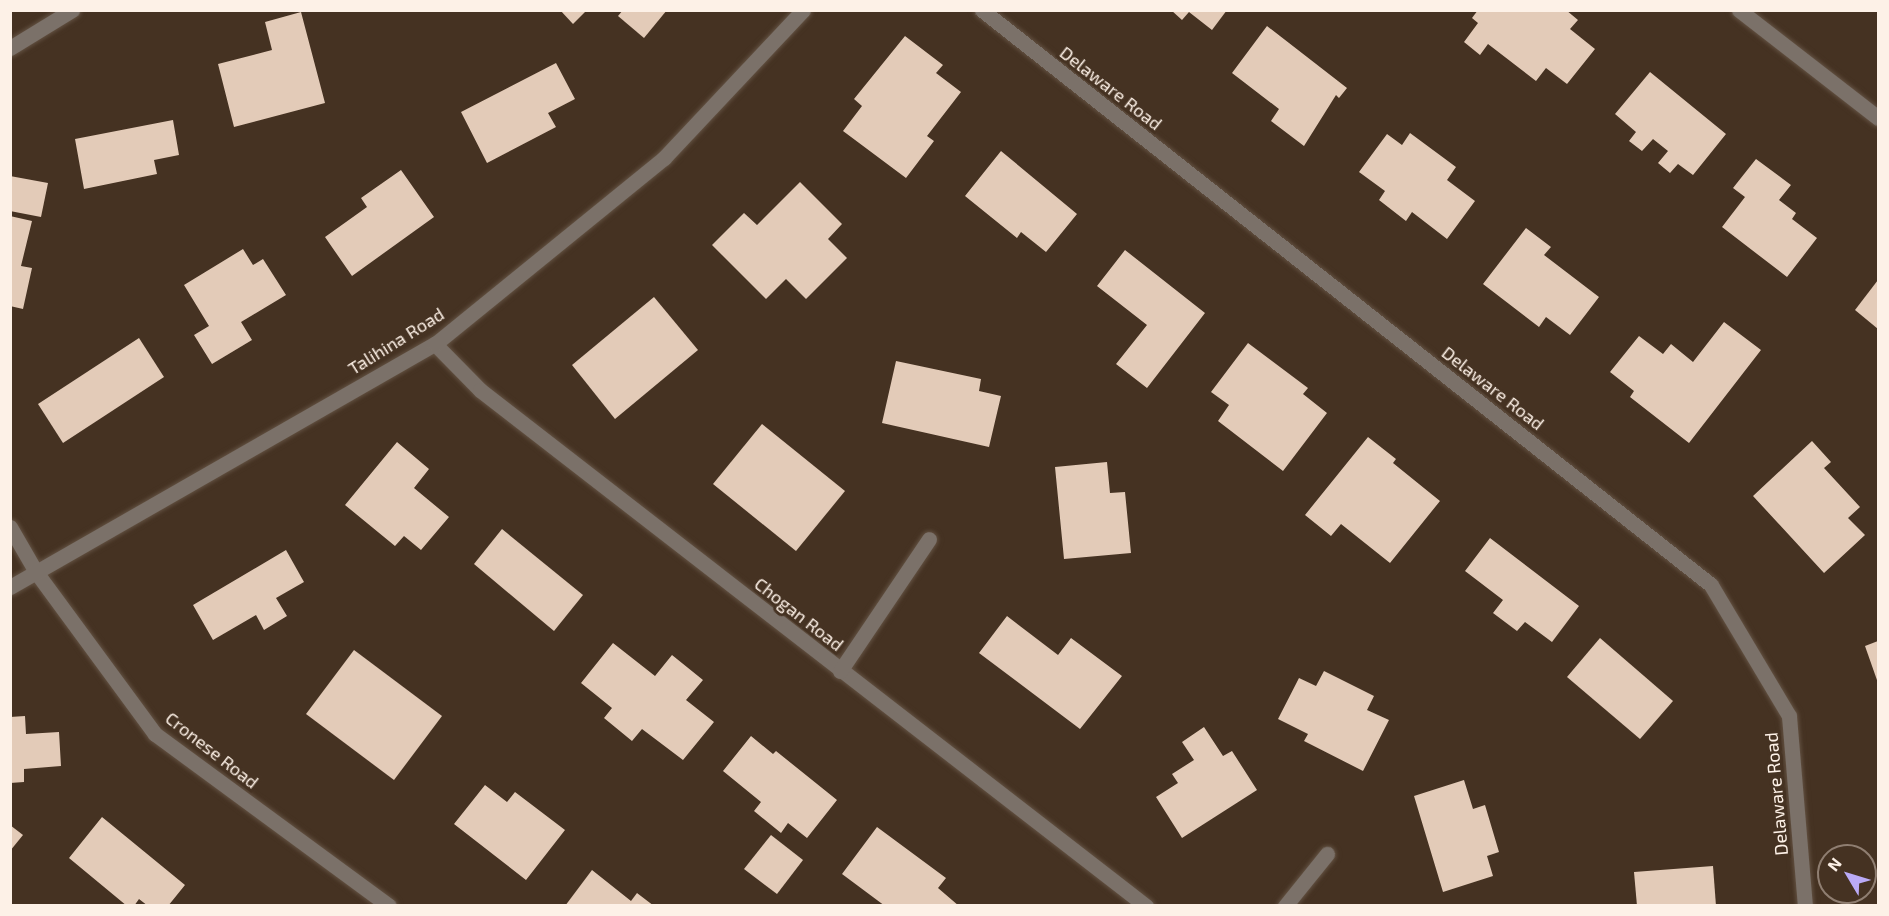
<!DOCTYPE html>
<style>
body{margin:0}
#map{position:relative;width:1889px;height:916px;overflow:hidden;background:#453222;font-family:"Exo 2",sans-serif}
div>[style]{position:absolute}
.building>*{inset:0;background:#e3cbb8}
.roads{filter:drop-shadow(0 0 2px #625142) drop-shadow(0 0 2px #625142)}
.minor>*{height:15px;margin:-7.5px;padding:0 7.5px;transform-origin:7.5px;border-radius:7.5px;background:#7b7169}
span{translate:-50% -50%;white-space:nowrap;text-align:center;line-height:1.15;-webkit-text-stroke:6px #453222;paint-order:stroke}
.street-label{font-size:18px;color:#fdf1e7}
.frame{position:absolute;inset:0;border:12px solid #fdf1e7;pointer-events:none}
.north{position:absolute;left:1817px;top:844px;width:60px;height:60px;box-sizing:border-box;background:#453222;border:2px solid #8f7e71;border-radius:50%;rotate:308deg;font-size:16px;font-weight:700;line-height:24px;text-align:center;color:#fdf1e7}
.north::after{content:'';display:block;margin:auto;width:21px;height:27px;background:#baaaf6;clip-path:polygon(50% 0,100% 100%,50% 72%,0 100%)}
</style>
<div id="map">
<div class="building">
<i style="clip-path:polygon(560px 10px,587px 10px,573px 24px)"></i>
<i style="clip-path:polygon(623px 10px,667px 10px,644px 38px,618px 16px)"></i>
<i style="clip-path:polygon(1171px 10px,1227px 10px,1212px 30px,1189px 12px,1182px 20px)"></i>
<i style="clip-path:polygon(1478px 10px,1566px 10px,1578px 20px,1570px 29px,1595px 49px,1567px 84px,1546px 68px,1536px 81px,1488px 44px,1480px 55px,1464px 42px,1478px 23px,1472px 18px)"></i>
<i style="clip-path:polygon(301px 12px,325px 103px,234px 127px,218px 64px,272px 50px,265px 22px)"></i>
<i style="clip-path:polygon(1267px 26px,1347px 88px,1339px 98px,1336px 95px,1304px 146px,1271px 121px,1279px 109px,1232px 73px)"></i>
<i style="clip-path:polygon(905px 36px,943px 65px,936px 73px,961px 92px,927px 136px,934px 141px,906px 178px,843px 131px,862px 106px,854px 99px)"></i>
<i style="clip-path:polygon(556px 63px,575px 99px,548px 113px,556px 127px,487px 163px,461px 112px)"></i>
<i style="clip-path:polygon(1650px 72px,1726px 134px,1693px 175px,1678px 164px,1670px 173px,1658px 163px,1668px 151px,1653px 139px,1642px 151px,1629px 141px,1636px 132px,1615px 114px)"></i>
<i style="clip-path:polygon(173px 120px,179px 155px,154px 160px,157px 174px,84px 189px,75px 139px)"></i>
<i style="clip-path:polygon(1410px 133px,1456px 167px,1447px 180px,1475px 201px,1447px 239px,1412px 212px,1406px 221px,1379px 200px,1385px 191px,1359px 172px,1387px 134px,1402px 145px)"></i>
<i style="clip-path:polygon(1001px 151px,1077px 214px,1046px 252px,1021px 232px,1017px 238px,965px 196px)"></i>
<i style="clip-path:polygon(1756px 159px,1791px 185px,1779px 200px,1796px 213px,1792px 219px,1817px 238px,1787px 277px,1722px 227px,1745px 197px,1733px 188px)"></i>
<i style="clip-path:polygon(401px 170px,434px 217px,352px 276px,325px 237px,367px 207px,361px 198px)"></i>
<i style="clip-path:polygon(10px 176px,48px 183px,41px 217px,10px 211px)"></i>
<i style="clip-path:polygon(800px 182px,842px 224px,828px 239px,847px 258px,806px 299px,786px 279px,766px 299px,712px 245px,744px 213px,757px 225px)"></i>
<i style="clip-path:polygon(10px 216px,32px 221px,21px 266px,32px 268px,23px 309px,10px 306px)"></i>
<i style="clip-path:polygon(1526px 228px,1551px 247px,1544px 255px,1599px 297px,1570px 335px,1546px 317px,1539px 327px,1483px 284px)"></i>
<i style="clip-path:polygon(243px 249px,253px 265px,263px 259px,286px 295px,241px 322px,252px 340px,212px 364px,194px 335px,209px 326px,184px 285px)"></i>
<i style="clip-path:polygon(1125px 250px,1205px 313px,1147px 388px,1116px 364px,1147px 325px,1097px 286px)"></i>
<i style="clip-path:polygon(1878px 280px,1878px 329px,1855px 310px)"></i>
<i style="clip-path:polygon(654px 297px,698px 350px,615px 419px,572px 365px)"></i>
<i style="clip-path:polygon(1724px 322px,1761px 350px,1689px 443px,1630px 397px,1634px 391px,1610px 372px,1639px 336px,1663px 354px,1671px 344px,1693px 362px)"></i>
<i style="clip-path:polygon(139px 338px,164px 377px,63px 443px,38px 404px)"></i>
<i style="clip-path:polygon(1248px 343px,1308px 388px,1303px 394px,1327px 413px,1283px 471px,1218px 421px,1229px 405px,1211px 392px)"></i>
<i style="clip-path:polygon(896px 361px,981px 379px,979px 391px,1001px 396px,989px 447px,882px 423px)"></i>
<i style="clip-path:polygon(762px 424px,845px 491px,796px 551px,713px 484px)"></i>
<i style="clip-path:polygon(1368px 437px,1396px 459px,1393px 463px,1440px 501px,1390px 563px,1341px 524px,1331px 536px,1305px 515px)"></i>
<i style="clip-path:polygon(1812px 441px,1831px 462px,1824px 468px,1860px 507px,1848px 518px,1865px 535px,1824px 573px,1753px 496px)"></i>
<i style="clip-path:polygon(397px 442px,429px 469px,414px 488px,449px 517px,421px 550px,404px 536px,395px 546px,345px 505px)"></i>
<i style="clip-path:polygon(1107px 462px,1110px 493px,1125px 492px,1131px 553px,1064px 559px,1055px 467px)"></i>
<i style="clip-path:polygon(502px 529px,583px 595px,554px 631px,474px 564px)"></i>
<i style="clip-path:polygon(1490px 538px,1579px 606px,1552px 642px,1525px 622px,1517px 631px,1493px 613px,1503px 600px,1465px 571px)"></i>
<i style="clip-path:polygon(286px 550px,304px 582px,276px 598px,287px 616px,264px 630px,256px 615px,213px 640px,193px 605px)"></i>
<i style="clip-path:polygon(1007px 616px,1058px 655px,1071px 638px,1122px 676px,1080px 729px,979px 653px)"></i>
<i style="clip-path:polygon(1600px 638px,1673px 701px,1640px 739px,1567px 677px)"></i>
<i style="clip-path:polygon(1878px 641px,1878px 683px,1865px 646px)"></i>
<i style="clip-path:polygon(613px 643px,655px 676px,672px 655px,703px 680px,686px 700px,714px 722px,683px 760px,642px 729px,632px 741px,604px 718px,612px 708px,581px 683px)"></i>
<i style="clip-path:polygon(354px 650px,442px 716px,394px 780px,306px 714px)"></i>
<i style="clip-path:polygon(1324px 671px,1374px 696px,1367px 710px,1389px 720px,1363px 771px,1304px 741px,1308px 734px,1278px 719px,1299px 678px,1316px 686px)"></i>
<i style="clip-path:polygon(25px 716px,26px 734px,59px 732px,61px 766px,24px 769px,24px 782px,10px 783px,10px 717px)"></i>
<i style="clip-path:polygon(1204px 727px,1223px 756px,1232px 751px,1257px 790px,1182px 838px,1156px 797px,1178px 783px,1172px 774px,1194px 760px,1182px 742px)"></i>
<i style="clip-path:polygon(751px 736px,773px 754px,776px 751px,837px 800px,807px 838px,788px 823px,781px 833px,754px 811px,761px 802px,723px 771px)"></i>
<i style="clip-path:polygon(1464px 780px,1473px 809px,1485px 805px,1499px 852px,1487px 856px,1493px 876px,1443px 892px,1414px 796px)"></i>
<i style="clip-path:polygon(485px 785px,507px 802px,515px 792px,565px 830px,526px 880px,454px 824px)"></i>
<i style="clip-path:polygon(102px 817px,185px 885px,168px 906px,148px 906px,139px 899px,134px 906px,127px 906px,69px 858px)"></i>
<i style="clip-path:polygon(10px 825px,23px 835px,10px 851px)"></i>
<i style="clip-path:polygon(877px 827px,946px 878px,938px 888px,959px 906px,885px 906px,842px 874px)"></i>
<i style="clip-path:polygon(771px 835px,803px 860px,777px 894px,744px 869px)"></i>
<i style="clip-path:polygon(1713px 866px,1716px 906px,1637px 906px,1634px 872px)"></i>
<i style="clip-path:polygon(592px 870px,631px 901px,637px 893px,654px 906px,565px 906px)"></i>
</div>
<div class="roads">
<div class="minor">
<i style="left:982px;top:10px;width:928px;rotate:38.26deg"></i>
<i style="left:1711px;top:585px;width:152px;rotate:59.2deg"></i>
<i style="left:1789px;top:716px;width:191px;rotate:85.2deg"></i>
<i style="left:1739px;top:10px;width:176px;rotate:37.8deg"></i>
<i style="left:10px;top:48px;width:73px;rotate:-31.5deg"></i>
<i style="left:435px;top:344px;width:64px;rotate:45.6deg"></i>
<i style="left:480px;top:390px;width:843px;rotate:37.77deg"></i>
<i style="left:10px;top:527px;width:52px;rotate:60deg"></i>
<i style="left:36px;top:572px;width:201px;rotate:53.7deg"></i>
<i style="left:155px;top:734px;width:290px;rotate:36.3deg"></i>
<i style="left:10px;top:587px;width:490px;rotate:-29.8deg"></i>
<i style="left:435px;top:344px;width:295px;rotate:-39.1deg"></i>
<i style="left:664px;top:158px;width:203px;rotate:-46.8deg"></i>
<i style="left:840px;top:671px;width:159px;rotate:-56deg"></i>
<i style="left:1285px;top:906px;width:67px;rotate:-51.1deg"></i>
</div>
</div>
<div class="street-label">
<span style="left:1111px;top:88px;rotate:38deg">Delaware Road</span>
<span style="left:396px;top:341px;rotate:-32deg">Talihina Road</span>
<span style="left:1493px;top:388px;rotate:38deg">Delaware Road</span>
<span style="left:799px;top:614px;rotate:38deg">Chogan Road</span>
<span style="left:212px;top:750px;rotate:38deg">Cronese Road</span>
<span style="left:1776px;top:794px;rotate:-95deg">Delaware Road</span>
</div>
<div class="frame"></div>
<div class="north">N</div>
</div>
